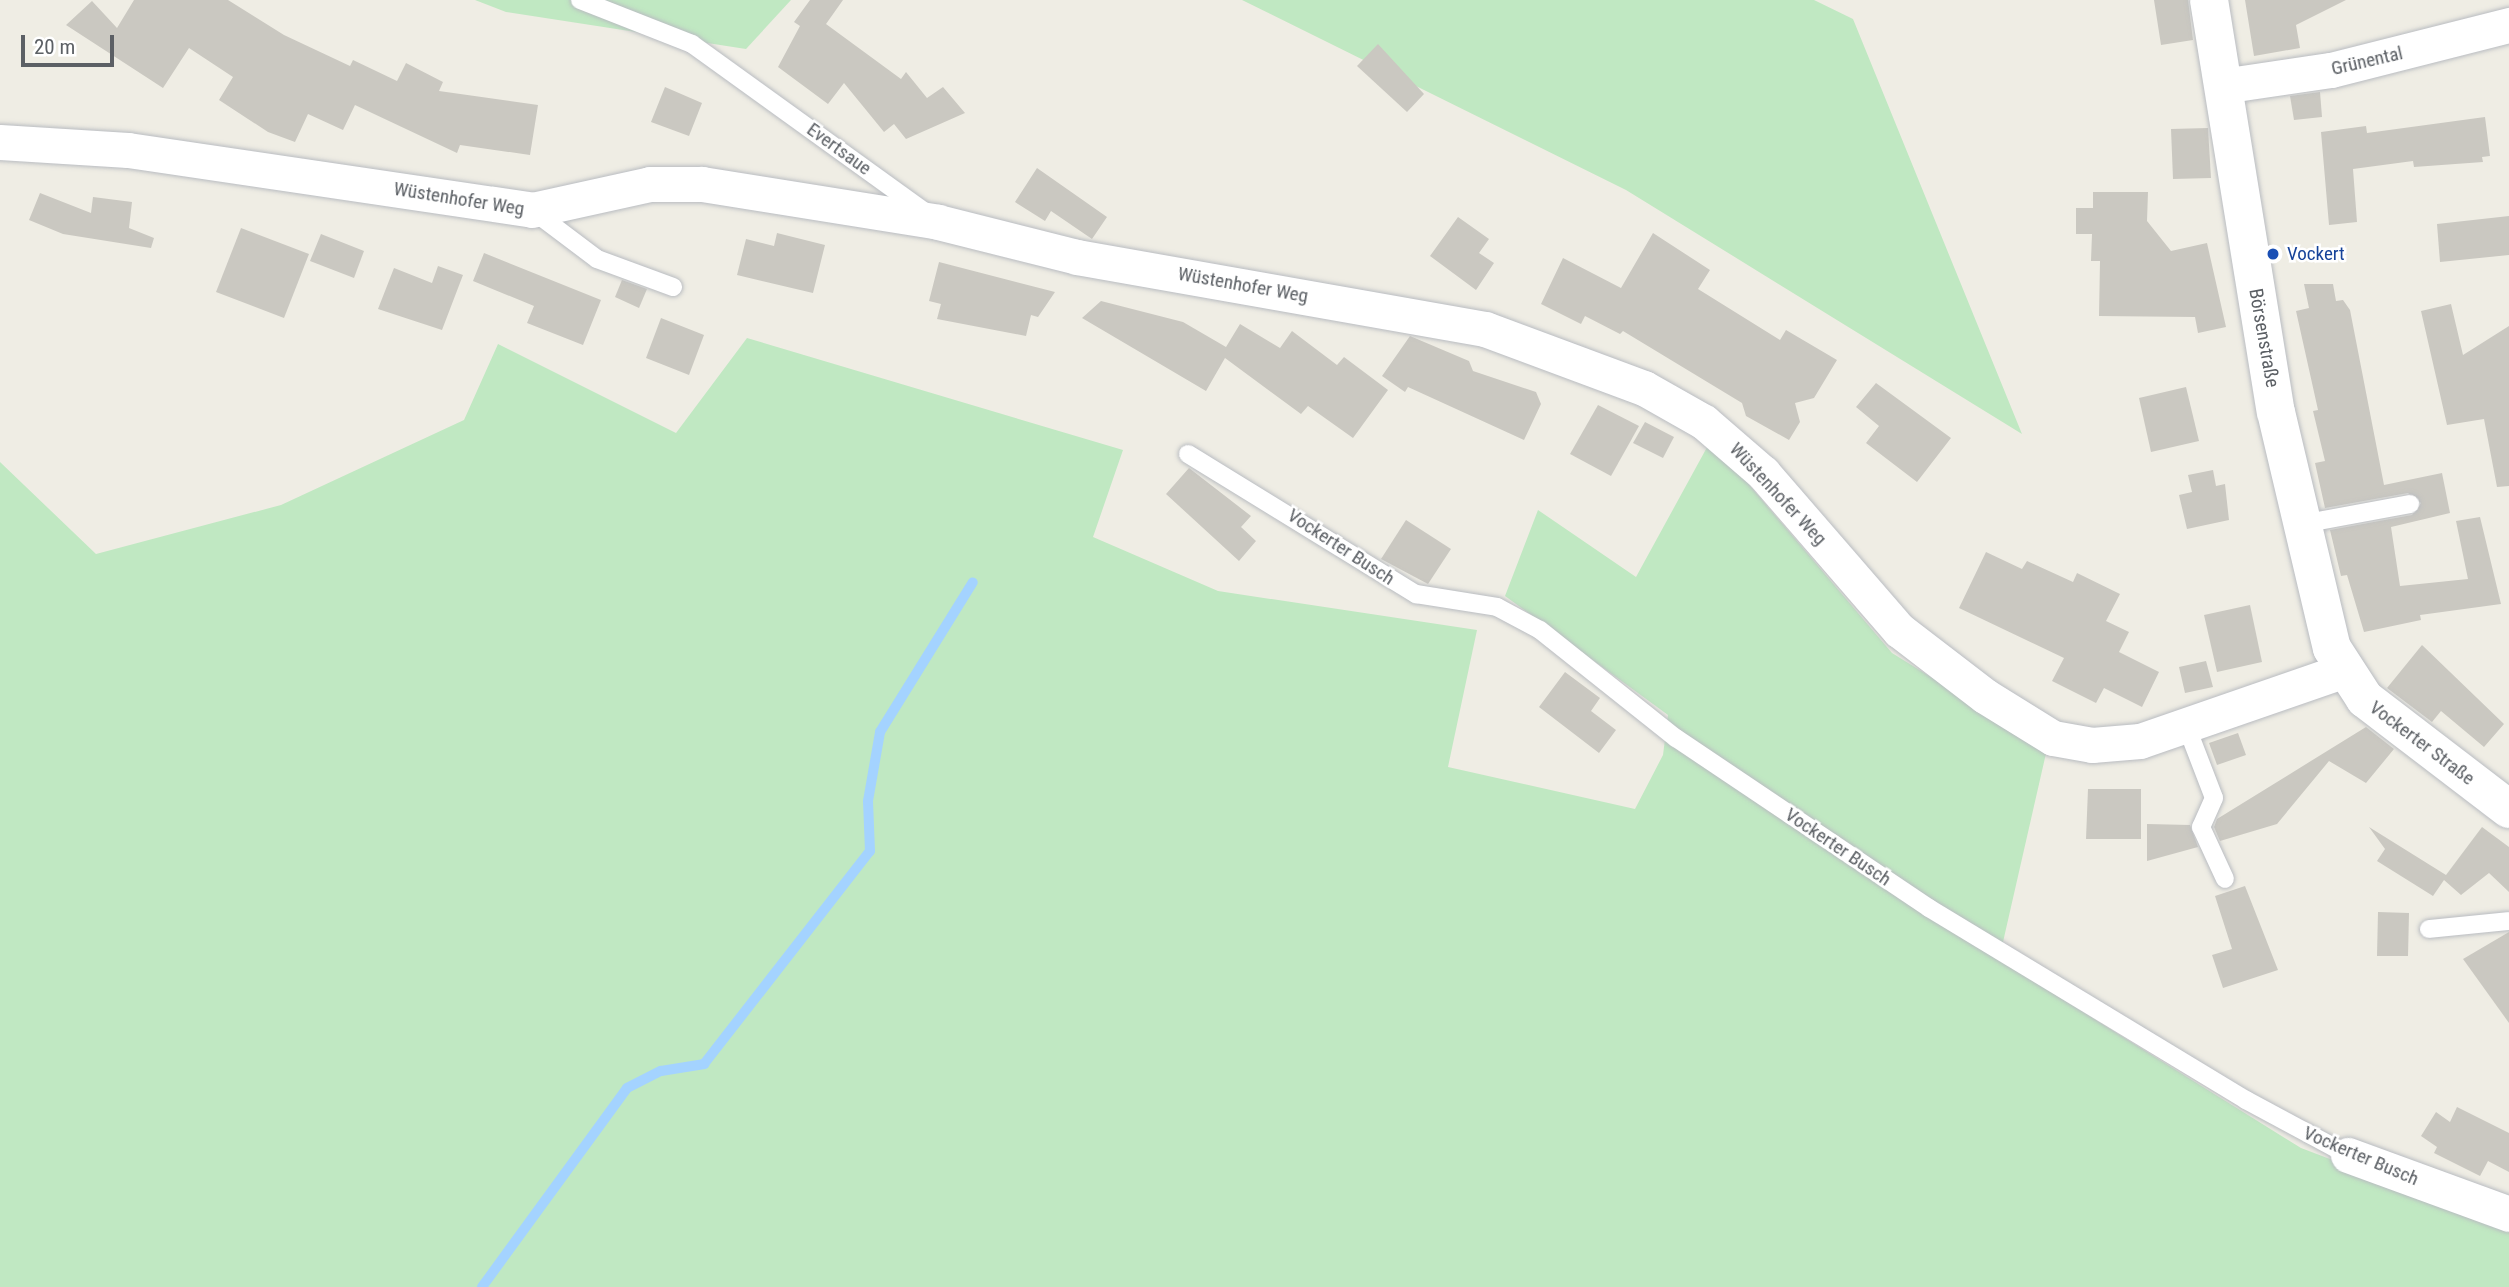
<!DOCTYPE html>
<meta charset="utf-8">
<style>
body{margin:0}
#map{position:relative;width:2509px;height:1287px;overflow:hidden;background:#efede4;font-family:"Roboto Condensed",sans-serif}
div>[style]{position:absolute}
.green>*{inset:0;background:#c0e8c2}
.stream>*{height:10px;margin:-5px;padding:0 5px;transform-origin:5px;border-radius:5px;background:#a4d3ff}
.building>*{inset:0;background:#cac8c1}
.roads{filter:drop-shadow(0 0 2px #b9bcc1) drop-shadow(0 0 2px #b9bcc1)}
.service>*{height:18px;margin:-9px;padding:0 9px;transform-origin:9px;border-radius:9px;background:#fff}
.minor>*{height:35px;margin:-17.5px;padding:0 17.5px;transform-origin:17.5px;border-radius:17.5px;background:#fff}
.tertiary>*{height:38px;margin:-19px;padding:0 19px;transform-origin:19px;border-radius:19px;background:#fff}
.dots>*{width:19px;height:19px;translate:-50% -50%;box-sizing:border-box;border:4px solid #fff;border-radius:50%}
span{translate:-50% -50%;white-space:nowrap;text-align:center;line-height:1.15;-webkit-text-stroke:5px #fff;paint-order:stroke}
.street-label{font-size:19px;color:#5c6065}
.transit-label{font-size:19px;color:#164399}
.left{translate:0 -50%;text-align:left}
.scale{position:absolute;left:21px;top:35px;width:93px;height:32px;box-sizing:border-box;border:4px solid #5c6065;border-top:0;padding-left:9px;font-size:21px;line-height:24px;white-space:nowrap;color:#5c6065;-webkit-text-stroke:5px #fff;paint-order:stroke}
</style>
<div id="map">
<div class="green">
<i style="clip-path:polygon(475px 0,791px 0,746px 49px,506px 12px)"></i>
<i style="clip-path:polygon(1242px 0,1814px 0,1853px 19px,2022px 434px,1626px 190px)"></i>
<i style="clip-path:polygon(747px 338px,1123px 450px,1093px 537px,1218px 591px,1477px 630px,1448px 767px,1635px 809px,1663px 755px,1668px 715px,1505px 596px,1538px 510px,1636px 577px,1711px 440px,1892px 653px,2047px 749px,2003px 942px,2006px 964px,2301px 1148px,2509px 1227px,2509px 1287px,0 1287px,0 462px,96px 554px,281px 505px,464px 420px,498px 344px,676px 433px)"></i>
</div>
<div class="stream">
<i style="left:482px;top:1287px;width:246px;rotate:-53.9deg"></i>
<i style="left:627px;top:1088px;width:38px;rotate:-27deg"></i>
<i style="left:661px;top:1071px;width:44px;rotate:-9.2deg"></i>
<i style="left:704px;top:1064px;width:270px;rotate:-52.1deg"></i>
<i style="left:870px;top:851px;width:50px;rotate:-92.3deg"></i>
<i style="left:868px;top:801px;width:70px;rotate:-80.1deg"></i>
<i style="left:880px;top:732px;width:176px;rotate:-58.2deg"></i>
</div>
<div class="building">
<i style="clip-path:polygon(134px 0,228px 0,284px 35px,350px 66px,353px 60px,397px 81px,406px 63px,443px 82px,439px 91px,538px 105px,530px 155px,460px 145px,457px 153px,355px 105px,343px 130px,308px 114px,295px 142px,268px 132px,219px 100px,233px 77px,189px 48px,163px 88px,66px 25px,92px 1px,117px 28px)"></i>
<i style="clip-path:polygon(810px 0,843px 0,826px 24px,901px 79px,906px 72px,927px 98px,943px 87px,965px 113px,906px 139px,894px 124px,884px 132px,844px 83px,828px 104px,778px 67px,800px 26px,794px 22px)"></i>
<i style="clip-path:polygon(2154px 0,2188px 0,2193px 40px,2161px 45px)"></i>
<i style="clip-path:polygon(2245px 0,2346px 0,2296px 25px,2300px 48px,2254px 56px)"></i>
<i style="clip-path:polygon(1378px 44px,1424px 94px,1407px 112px,1357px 66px)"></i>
<i style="clip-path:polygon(665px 87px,702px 103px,689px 136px,651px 122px)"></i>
<i style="clip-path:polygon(2320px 92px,2322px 117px,2294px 120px,2290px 96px)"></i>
<i style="clip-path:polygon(2485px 117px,2490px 156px,2482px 157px,2483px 162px,2414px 167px,2413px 161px,2353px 169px,2357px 222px,2329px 225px,2321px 132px,2366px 126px,2367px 133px)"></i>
<i style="clip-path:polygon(2208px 128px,2211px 178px,2173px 179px,2171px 129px)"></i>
<i style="clip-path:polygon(1037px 168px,1107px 217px,1092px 239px,1051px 211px,1045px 221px,1015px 202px)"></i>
<i style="clip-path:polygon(2093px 192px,2148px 192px,2147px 221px,2171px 251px,2207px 243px,2226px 327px,2198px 333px,2195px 317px,2099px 316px,2100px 261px,2091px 261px,2092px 234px,2076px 234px,2076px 208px,2093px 208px)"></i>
<i style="clip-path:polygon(40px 193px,91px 213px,93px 197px,132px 202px,129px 228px,154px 238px,151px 248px,63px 234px,29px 220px)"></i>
<i style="clip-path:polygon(2509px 216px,2509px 255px,2440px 262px,2437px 224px)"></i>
<i style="clip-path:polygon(1458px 217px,1489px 239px,1479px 253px,1494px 263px,1476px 290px,1430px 256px)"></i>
<i style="clip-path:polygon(241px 228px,309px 254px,284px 318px,216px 292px)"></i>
<i style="clip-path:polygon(777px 233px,825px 245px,813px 293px,737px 275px,746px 239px,774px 246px)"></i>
<i style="clip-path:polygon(1653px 233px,1710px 270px,1698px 289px,1780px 340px,1786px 330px,1837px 360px,1814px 398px,1795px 403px,1800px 422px,1789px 440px,1746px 416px,1742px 403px,1623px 331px,1620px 334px,1585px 316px,1581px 324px,1541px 304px,1563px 258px,1621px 288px)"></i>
<i style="clip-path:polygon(321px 234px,364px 251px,354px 278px,310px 261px)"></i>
<i style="clip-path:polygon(484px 253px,601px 300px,583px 345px,527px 323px,534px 306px,473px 281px)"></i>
<i style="clip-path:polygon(939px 262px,1055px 292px,1038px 317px,1031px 315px,1026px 336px,937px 319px,941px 304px,929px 301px)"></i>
<i style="clip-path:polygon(438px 266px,463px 275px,442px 330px,378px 309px,394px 268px,432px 283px)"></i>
<i style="clip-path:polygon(622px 280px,647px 289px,639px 308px,615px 297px)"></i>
<i style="clip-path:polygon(2304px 284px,2333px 284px,2336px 301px,2343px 300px,2350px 310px,2384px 485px,2442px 473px,2450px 513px,2391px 527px,2400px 586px,2468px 579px,2456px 521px,2480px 517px,2501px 604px,2420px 615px,2421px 620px,2364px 632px,2347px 575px,2341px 576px,2330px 530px,2412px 515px,2421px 503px,2408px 493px,2325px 508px,2315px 463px,2325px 461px,2313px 411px,2318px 410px,2296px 311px,2309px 308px)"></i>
<i style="clip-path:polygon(1101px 301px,1183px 322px,1226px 347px,1240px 324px,1280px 348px,1292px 331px,1337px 365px,1344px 357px,1388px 390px,1353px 438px,1308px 406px,1301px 414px,1225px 358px,1206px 391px,1082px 318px)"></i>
<i style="clip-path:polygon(2451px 304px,2463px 355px,2509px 326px,2509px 486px,2497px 487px,2484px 419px,2447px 425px,2421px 311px)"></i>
<i style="clip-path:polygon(661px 318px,704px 335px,689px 375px,646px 358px)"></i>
<i style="clip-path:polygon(1410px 336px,1469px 361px,1473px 371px,1536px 392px,1541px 404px,1524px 440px,1408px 387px,1405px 392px,1382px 376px)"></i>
<i style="clip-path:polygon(1876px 383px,1951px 438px,1917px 482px,1866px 443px,1879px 426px,1856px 407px)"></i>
<i style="clip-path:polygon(2186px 387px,2199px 441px,2151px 452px,2139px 398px)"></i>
<i style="clip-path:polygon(1598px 405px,1639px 426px,1611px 476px,1570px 454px)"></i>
<i style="clip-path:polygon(1645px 422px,1674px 437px,1663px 458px,1633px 443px)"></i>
<i style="clip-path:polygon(1189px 468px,1251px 516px,1241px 527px,1256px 541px,1239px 561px,1166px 494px)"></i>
<i style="clip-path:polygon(2213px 470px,2216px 486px,2225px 484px,2229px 520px,2187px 529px,2179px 495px,2192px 492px,2188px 475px)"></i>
<i style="clip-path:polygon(1406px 520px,1451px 549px,1428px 584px,1381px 559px)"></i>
<i style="clip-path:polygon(1986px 552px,2022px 569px,2027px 561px,2073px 582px,2077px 573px,2120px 594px,2106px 621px,2129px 632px,2119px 652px,2159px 672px,2142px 707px,2104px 688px,2096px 703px,2052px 681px,2064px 658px,1959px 608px)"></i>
<i style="clip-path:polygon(2250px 605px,2262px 662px,2217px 672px,2204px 615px)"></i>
<i style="clip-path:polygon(2422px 645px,2504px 724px,2484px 747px,2441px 711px,2432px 722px,2387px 688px)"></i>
<i style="clip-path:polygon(2206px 661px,2213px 687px,2185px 693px,2179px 667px)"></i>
<i style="clip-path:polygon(1565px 672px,1600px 698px,1591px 711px,1616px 730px,1599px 753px,1539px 707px)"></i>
<i style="clip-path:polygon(2366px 727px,2394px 749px,2366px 783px,2329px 761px,2277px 824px,2220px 841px,2214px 827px,2217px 819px)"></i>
<i style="clip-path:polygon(2238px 733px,2246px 755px,2217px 765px,2209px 743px)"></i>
<i style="clip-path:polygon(2088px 789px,2141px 789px,2141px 839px,2086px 839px)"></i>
<i style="clip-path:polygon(2147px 824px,2190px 825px,2198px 847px,2147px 861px)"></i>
<i style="clip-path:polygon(2369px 827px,2446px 875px,2482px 827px,2509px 847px,2509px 892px,2489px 873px,2461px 895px,2444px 880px,2433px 896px,2377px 861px,2385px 849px)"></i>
<i style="clip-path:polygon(2245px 886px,2278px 970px,2223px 988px,2212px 955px,2232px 949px,2215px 896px)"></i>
<i style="clip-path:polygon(2378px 912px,2409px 913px,2408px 956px,2377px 956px)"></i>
<i style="clip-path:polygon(2509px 932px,2509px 1023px,2463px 959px)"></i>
<i style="clip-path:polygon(2457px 1107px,2509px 1133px,2509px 1172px,2488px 1161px,2480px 1176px,2434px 1153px,2437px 1147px,2421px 1136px,2436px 1112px,2450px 1122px)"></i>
</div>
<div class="roads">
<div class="service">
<i style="left:580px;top:0;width:120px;rotate:21.4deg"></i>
<i style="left:692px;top:44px;width:289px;rotate:35.8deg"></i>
<i style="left:532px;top:210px;width:81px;rotate:37deg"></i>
<i style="left:597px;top:259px;width:81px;rotate:20.2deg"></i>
<i style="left:1188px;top:454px;width:268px;rotate:31.6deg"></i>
<i style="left:1416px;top:594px;width:82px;rotate:9.1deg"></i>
<i style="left:1497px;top:607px;width:49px;rotate:28.1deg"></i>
<i style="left:1540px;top:630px;width:174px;rotate:38.5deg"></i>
<i style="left:1676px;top:738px;width:305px;rotate:33.9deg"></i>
<i style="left:1929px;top:908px;width:371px;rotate:31.2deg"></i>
<i style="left:2246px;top:1100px;width:116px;rotate:28.3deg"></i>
<i style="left:2302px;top:524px;width:110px;rotate:-10.5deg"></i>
<i style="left:2186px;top:725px;width:78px;rotate:69deg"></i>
<i style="left:2214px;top:798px;width:32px;rotate:114deg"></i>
<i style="left:2201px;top:827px;width:57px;rotate:65.2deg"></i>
<i style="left:2429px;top:929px;width:80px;rotate:-5.7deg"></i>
</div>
<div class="minor">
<i style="left:2222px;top:86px;width:110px;rotate:-8.4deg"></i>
<i style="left:2331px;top:70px;width:184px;rotate:-14.2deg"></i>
<i style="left:0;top:142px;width:128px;rotate:3.6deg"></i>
<i style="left:128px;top:150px;width:408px;rotate:8.4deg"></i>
<i style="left:532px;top:210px;width:121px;rotate:-12.4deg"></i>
<i style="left:650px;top:184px;width:52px"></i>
<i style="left:702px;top:184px;width:239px;rotate:9.1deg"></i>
<i style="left:938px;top:222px;width:143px;rotate:14.1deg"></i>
<i style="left:1077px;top:257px;width:414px;rotate:10deg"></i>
<i style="left:1485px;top:329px;width:170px;rotate:20.4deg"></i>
<i style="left:1644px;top:388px;width:69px;rotate:29.5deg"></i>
<i style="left:1704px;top:422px;width:78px;rotate:40.8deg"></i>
<i style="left:1763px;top:473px;width:208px;rotate:49.1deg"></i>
<i style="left:1899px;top:630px;width:108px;rotate:37.5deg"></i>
<i style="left:1985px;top:696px;width:80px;rotate:31.7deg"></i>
<i style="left:2053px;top:738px;width:40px;rotate:10deg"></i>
<i style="left:2092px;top:745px;width:48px;rotate:-4.8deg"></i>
<i style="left:2140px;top:741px;width:214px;rotate:-19.1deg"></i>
<i style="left:2348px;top:1155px;width:171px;rotate:20.1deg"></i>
</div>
<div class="tertiary">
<i style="left:2209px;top:0;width:417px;rotate:80.8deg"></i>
<i style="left:2276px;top:412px;width:243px;rotate:76.7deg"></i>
<i style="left:2332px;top:648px;width:61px;rotate:57.1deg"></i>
<i style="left:2365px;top:699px;width:181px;rotate:37.4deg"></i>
</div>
</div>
<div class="dots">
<i style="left:2273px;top:254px;background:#1a4fb4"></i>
</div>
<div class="street-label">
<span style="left:2367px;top:61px;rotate:-13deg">Grünental</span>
<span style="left:839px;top:149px;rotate:36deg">Evertsaue</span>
<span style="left:459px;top:199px;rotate:9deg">Wüstenhofer Weg</span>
<span style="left:1243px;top:285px;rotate:10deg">Wüstenhofer Weg</span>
<span style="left:2264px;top:338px;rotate:80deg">Börsenstraße</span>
<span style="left:1778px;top:494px;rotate:47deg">Wüstenhofer Weg</span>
<span style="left:1341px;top:547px;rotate:33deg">Vockerter Busch</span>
<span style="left:2422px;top:743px;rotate:37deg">Vockerter Straße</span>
<span style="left:1838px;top:847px;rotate:34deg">Vockerter Busch</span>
<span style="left:2361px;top:1156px;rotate:23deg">Vockerter Busch</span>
</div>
<div class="transit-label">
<span class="left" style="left:2287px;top:254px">Vockert</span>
</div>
<div class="scale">20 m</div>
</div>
